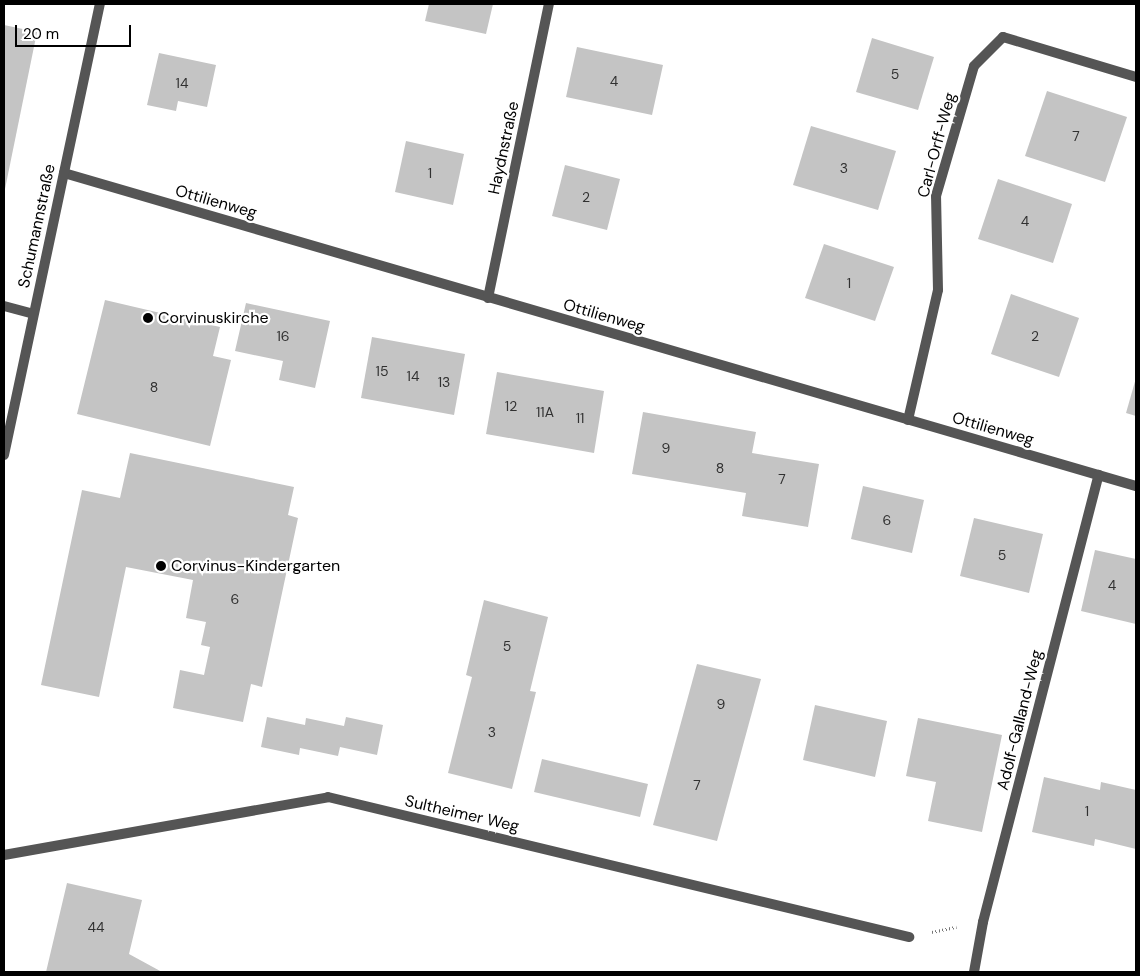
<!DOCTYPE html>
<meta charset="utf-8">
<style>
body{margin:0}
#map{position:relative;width:1140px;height:976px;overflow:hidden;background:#fff;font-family:"DM Sans",sans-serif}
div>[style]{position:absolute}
.building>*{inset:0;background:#c4c4c4}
.path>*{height:3px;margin-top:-1.5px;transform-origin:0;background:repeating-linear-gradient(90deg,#777 0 1px,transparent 0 3.5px)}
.minor>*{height:10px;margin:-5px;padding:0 5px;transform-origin:5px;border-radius:5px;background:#555}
.dots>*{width:14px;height:14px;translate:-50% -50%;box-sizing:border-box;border:2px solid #fff;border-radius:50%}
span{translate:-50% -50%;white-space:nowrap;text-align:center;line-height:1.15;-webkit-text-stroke:4.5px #fff;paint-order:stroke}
.number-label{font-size:14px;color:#313131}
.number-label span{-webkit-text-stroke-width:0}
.street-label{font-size:16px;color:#000}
.poi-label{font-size:16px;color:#000}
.left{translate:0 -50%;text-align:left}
.frame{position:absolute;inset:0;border:5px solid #000;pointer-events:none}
.scale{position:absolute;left:15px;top:25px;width:116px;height:22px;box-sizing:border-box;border:2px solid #000;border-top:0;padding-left:6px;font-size:15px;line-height:18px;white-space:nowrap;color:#000;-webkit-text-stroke:4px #fff;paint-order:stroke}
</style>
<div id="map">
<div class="building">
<i style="clip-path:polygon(429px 4px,493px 4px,486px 34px,425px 21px)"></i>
<i style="clip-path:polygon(4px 25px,37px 32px,5px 189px,4px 189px)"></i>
<i style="clip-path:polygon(872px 38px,934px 57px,918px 110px,856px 92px)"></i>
<i style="clip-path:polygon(577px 47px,663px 65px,652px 115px,566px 97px)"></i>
<i style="clip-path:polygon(159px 53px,216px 65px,207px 107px,178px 101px,176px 111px,147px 105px)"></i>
<i style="clip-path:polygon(1047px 91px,1127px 117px,1105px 182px,1025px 156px)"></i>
<i style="clip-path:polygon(811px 126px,896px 151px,878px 210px,793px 185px)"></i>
<i style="clip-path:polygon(406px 141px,464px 154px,453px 205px,395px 192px)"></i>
<i style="clip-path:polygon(565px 165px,620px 179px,607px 230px,552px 216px)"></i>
<i style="clip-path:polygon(998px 179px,1072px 204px,1053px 263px,978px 239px)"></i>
<i style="clip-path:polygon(824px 244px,894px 267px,875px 321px,805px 298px)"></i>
<i style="clip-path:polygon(1011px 294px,1079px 318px,1059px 377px,991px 354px)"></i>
<i style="clip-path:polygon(105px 300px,220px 327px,213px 356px,231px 360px,210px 446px,77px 414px)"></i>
<i style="clip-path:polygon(246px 303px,330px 321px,315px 388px,279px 380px,283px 361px,235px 351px)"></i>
<i style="clip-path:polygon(372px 337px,465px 354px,454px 415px,361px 398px)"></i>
<i style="clip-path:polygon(497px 372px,604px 391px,594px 453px,486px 434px)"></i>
<i style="clip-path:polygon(1136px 378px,1136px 416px,1126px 413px)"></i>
<i style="clip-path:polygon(643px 412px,756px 432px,752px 453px,819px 464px,808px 527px,742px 516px,746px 493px,632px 474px)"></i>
<i style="clip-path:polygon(130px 453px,294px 487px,288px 515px,298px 518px,262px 687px,251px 684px,243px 722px,173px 708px,180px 670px,204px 675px,210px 647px,201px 645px,206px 622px,186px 618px,193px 580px,126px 567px,99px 697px,41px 685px,82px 490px,120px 498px)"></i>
<i style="clip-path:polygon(863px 486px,924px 500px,912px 553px,851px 539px)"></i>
<i style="clip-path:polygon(974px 518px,1043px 534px,1029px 593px,960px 576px)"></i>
<i style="clip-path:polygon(1095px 550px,1136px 559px,1136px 624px,1081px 611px)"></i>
<i style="clip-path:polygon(484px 600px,548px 617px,530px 691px,536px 692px,512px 789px,448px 773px,472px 677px,466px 675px)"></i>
<i style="clip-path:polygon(697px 664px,761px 679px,717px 841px,653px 825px)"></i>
<i style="clip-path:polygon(815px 705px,887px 721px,875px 777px,803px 760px)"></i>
<i style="clip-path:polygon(267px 717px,305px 725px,306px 718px,344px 726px,346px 717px,383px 725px,377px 755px,340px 747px,338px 756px,300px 748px,299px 755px,261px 747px)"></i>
<i style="clip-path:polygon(918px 718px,1002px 735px,982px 832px,928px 821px,936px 782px,906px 776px)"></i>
<i style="clip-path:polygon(542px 759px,648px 784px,640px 817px,534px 792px)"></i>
<i style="clip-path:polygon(1044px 777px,1100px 790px,1101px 782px,1136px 790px,1136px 849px,1095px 839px,1094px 846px,1032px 832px)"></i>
<i style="clip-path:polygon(67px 883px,142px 900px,129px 954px,162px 972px,46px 972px)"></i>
</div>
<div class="path">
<i style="left:932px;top:932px;width:25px;rotate:-12deg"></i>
</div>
<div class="minor">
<i style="left:64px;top:173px;width:1117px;rotate:16.28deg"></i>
<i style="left:488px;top:298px;width:300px;rotate:-78.3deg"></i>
<i style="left:4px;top:306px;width:30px;rotate:15deg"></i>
<i style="left:908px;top:420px;width:133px;rotate:-77deg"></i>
<i style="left:938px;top:290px;width:94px;rotate:-91.2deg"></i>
<i style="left:936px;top:196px;width:135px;rotate:-73.7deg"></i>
<i style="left:974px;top:66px;width:41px;rotate:-45deg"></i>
<i style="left:1003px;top:37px;width:139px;rotate:16.7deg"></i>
<i style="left:4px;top:455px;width:461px;rotate:-78deg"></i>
<i style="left:4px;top:855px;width:329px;rotate:-10.1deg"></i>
<i style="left:328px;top:797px;width:598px;rotate:13.55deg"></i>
<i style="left:974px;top:972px;width:51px;rotate:-79.8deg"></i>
<i style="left:983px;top:922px;width:462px;rotate:-75.5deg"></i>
</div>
<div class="dots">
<i style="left:148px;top:318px;background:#000"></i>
<i style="left:161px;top:566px;background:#000"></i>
</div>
<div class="number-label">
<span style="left:895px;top:74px">5</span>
<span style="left:614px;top:81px">4</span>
<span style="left:182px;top:83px">14</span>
<span style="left:1076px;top:136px">7</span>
<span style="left:844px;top:168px">3</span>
<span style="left:430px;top:173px">1</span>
<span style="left:586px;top:197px">2</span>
<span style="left:1025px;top:221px">4</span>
<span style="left:849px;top:283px">1</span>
<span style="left:283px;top:336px">16</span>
<span style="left:1035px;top:336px">2</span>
<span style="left:382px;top:371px">15</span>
<span style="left:413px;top:376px">14</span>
<span style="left:444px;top:382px">13</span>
<span style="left:154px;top:387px">8</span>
<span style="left:511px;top:406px">12</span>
<span style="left:545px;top:412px">11A</span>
<span style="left:580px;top:418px">11</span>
<span style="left:666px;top:448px">9</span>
<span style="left:720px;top:468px">8</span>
<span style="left:782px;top:479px">7</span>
<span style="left:887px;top:520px">6</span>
<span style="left:1002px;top:555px">5</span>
<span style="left:1112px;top:585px">4</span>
<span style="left:235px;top:599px">6</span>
<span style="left:507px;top:646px">5</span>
<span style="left:721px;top:704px">9</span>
<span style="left:492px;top:732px">3</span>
<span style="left:697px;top:785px">7</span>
<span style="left:1087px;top:811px">1</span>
<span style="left:96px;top:927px">44</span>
</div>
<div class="street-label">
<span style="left:937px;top:145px;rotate:-75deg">Carl-Orff-Weg</span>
<span style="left:504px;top:148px;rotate:-78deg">Haydnstraße</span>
<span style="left:216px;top:202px;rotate:16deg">Ottilienweg</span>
<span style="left:37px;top:226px;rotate:-78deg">Schumannstraße</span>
<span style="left:604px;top:316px;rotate:16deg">Ottilienweg</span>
<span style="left:993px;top:429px;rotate:16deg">Ottilienweg</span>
<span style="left:1020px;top:720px;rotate:-76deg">Adolf-Galland-Weg</span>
<span style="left:462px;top:814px;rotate:13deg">Sultheimer Weg</span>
</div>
<div class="poi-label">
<span class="left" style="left:158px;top:318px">Corvinuskirche</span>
<span class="left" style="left:171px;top:566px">Corvinus-Kindergarten</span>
</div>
<div class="frame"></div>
<div class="scale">20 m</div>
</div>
